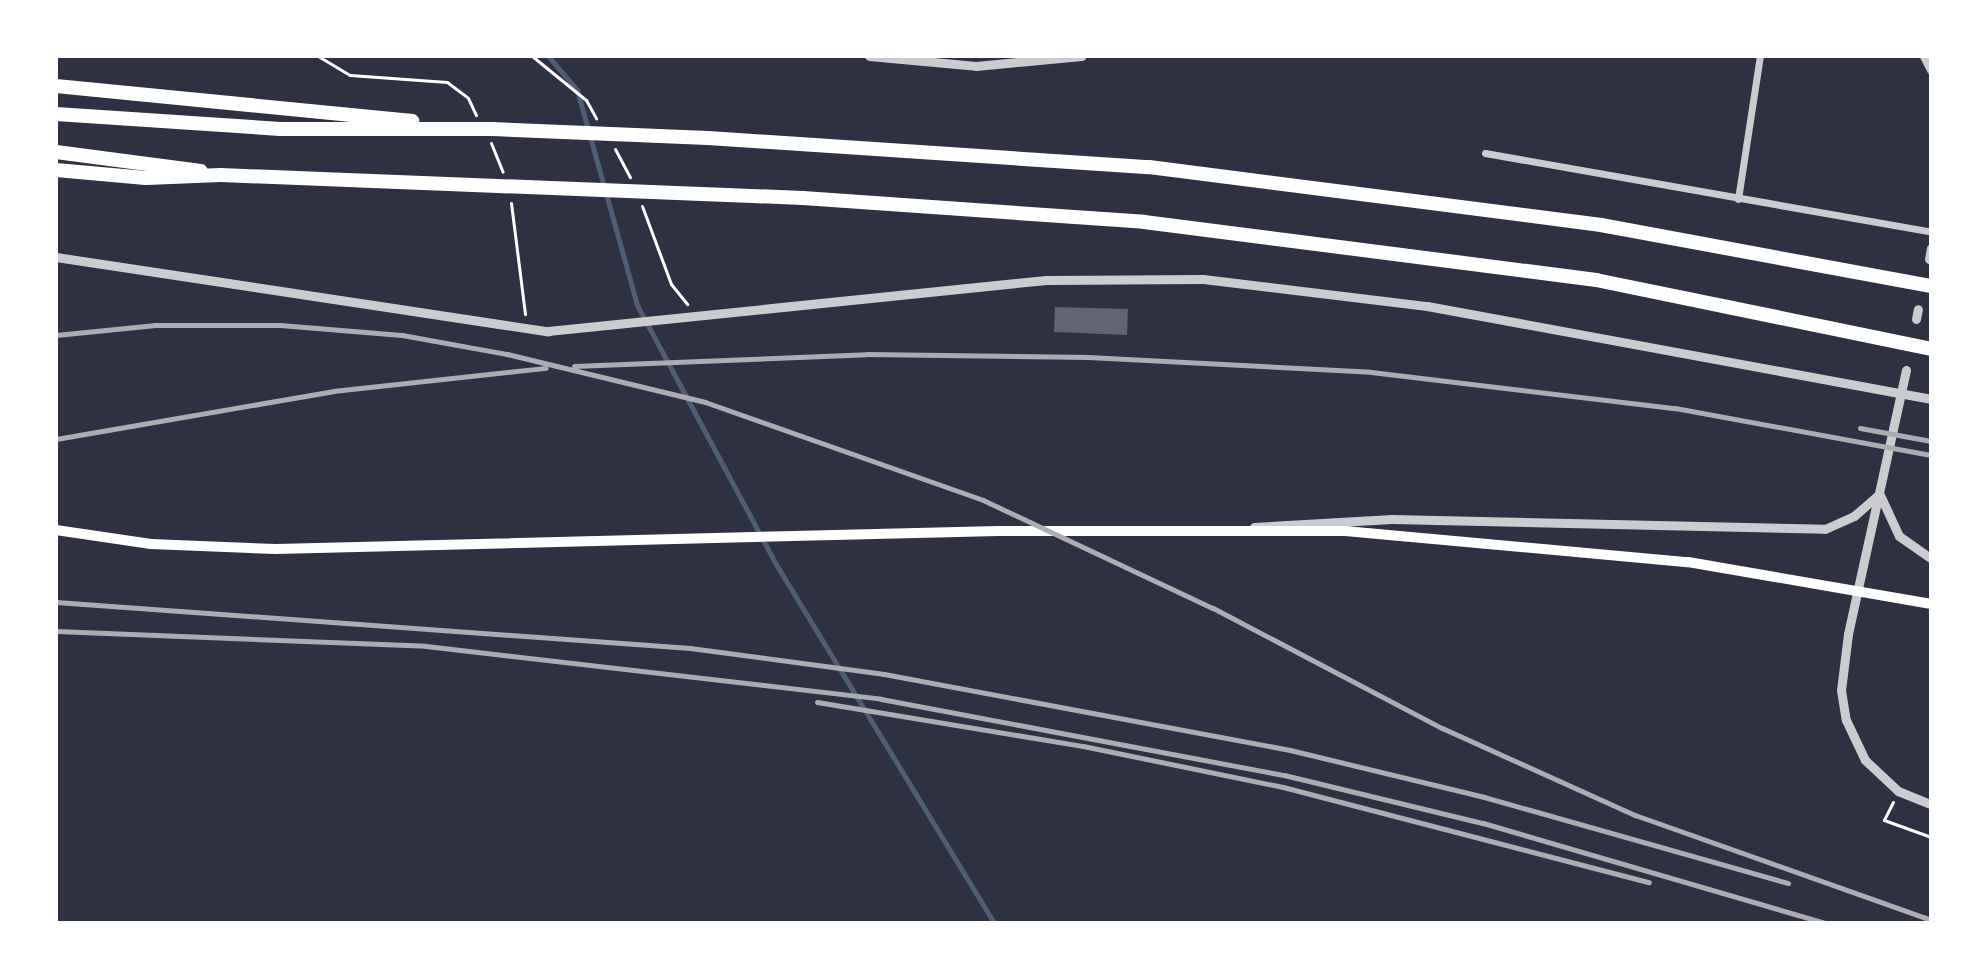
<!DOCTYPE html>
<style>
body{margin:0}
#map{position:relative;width:1987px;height:979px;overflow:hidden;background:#2d3142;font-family:Arial,sans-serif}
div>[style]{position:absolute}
.stream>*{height:5px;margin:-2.5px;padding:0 2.5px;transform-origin:2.5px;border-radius:2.5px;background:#4f5d75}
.building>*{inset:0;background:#626471}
.path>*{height:3px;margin:-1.5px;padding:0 1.5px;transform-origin:1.5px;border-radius:1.5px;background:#fff}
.minor>*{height:7px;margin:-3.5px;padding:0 3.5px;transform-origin:3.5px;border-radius:3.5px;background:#caccd0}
.tertiary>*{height:9px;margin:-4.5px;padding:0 4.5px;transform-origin:4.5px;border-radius:4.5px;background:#caccd0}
.secondary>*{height:10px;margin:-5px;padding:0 5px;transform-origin:5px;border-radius:5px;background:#fff}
.motorway>*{height:14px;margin:-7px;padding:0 7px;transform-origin:7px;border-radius:7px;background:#fff}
.rail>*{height:5px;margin:-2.5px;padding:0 2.5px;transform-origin:2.5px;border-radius:2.5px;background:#abadb3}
span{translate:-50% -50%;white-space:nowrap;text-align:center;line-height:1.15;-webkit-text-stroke:6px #fff;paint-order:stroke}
.frame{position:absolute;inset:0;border:58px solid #fff;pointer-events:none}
</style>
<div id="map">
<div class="stream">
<i style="left:548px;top:56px;width:45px;rotate:49.5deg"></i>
<i style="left:577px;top:90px;width:223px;rotate:74.4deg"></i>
<i style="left:637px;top:305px;width:290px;rotate:61.8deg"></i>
<i style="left:774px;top:561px;width:424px;rotate:58.7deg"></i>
</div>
<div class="building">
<i style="clip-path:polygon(1055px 307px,1128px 309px,1127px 335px,1054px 332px)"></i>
</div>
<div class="path">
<i style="left:318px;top:56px;width:37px;rotate:31deg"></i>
<i style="left:350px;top:75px;width:97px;rotate:4.1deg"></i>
<i style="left:447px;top:82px;width:26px;rotate:37deg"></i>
<i style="left:468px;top:98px;width:19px;rotate:65deg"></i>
<i style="left:532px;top:56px;width:70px;rotate:39.2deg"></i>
<i style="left:586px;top:100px;width:21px;rotate:61deg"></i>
<i style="left:491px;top:143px;width:31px;rotate:68deg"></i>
<i style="left:615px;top:149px;width:32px;rotate:62deg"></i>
<i style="left:511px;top:203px;width:112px;rotate:82.8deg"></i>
<i style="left:642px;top:206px;width:83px;rotate:69.6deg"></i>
<i style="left:671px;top:284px;width:26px;rotate:51deg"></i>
<i style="left:1893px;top:802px;width:20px;rotate:117deg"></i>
<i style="left:1884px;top:820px;width:50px;rotate:19.9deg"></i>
</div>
<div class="minor">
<i style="left:1485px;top:153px;width:453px;rotate:10deg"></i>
<i style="left:1738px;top:199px;width:145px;rotate:-81.3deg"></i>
</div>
<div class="tertiary">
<i style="left:869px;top:56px;width:107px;rotate:5.3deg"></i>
<i style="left:976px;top:66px;width:106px;rotate:-5.4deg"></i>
<i style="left:1924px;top:56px;width:16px;rotate:63deg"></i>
<i style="left:56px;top:257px;width:498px;rotate:8.6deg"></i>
<i style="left:548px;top:331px;width:501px;rotate:-5.85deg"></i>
<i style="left:1046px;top:280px;width:157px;rotate:-0.4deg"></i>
<i style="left:1203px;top:279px;width:226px;rotate:6.9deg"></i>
<i style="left:1427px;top:306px;width:513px;rotate:10.45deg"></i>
<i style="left:1929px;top:259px;width:11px;rotate:-80deg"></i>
<i style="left:1916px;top:319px;width:10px;rotate:-79deg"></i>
<i style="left:1906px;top:370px;width:270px;rotate:102.4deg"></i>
<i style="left:1848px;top:634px;width:56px;rotate:97.1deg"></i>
<i style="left:1841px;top:690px;width:30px;rotate:81deg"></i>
<i style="left:1846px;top:720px;width:44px;rotate:64.6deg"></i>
<i style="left:1865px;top:760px;width:45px;rotate:43.2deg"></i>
<i style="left:1898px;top:791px;width:35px;rotate:22deg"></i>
<i style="left:1880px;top:495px;width:45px;rotate:65.1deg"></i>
<i style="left:1899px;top:536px;width:39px;rotate:35deg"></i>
<i style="left:1254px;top:527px;width:138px;rotate:-3.3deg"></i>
<i style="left:1392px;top:519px;width:433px;rotate:1.3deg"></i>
<i style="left:1825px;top:529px;width:32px;rotate:-24deg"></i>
<i style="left:1854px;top:516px;width:33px;rotate:-41deg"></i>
</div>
<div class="secondary">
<i style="left:56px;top:530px;width:96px;rotate:8.4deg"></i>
<i style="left:151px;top:544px;width:125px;rotate:2.3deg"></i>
<i style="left:276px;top:549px;width:723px;rotate:-1.43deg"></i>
<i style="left:999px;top:531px;width:346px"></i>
<i style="left:1345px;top:531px;width:344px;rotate:5.2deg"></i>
<i style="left:1688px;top:562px;width:247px;rotate:9.8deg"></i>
</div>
<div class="motorway">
<i style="left:56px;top:86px;width:358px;rotate:5.6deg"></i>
<i style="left:56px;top:114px;width:225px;rotate:3.8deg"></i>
<i style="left:281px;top:129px;width:211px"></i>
<i style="left:492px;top:129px;width:216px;rotate:2.4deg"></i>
<i style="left:708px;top:138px;width:442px;rotate:3.8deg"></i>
<i style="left:1149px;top:167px;width:456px;rotate:7.3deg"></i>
<i style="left:1601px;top:225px;width:336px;rotate:10.5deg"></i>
<i style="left:56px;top:152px;width:146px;rotate:7.5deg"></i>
<i style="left:56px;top:170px;width:90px;rotate:5.1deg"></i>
<i style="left:146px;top:178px;width:75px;rotate:-2.3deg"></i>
<i style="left:221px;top:175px;width:582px;rotate:2.26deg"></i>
<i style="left:803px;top:198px;width:342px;rotate:4deg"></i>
<i style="left:1144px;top:222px;width:456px;rotate:7.3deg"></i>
<i style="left:1596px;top:280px;width:342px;rotate:11.6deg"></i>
</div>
<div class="rail">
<i style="left:56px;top:335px;width:100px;rotate:-5.7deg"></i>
<i style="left:156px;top:325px;width:124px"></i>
<i style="left:280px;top:325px;width:122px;rotate:4.7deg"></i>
<i style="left:402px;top:335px;width:107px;rotate:10.3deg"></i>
<i style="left:507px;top:354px;width:204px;rotate:13.6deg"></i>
<i style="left:705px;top:402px;width:295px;rotate:19.4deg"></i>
<i style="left:983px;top:500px;width:254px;rotate:25.2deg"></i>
<i style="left:1213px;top:608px;width:259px;rotate:27.7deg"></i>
<i style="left:1442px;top:728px;width:212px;rotate:24.3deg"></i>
<i style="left:1635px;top:815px;width:314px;rotate:19.5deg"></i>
<i style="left:574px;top:366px;width:293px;rotate:-2.3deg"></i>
<i style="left:867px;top:354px;width:221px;rotate:0.8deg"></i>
<i style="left:1088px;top:357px;width:283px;rotate:3deg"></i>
<i style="left:1371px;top:372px;width:306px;rotate:6.8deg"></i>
<i style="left:1675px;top:408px;width:260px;rotate:10.4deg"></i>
<i style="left:1860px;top:428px;width:72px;rotate:10.4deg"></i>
<i style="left:56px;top:439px;width:281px;rotate:-9.8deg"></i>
<i style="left:333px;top:391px;width:214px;rotate:-6.2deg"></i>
<i style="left:56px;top:602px;width:636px;rotate:4.15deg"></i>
<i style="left:690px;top:648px;width:196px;rotate:7.6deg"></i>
<i style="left:884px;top:674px;width:413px;rotate:10.6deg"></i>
<i style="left:1290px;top:750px;width:200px;rotate:13.6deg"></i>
<i style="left:1484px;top:797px;width:316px;rotate:15.8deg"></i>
<i style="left:56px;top:631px;width:370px;rotate:2.3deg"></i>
<i style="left:426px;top:646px;width:458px;rotate:6.6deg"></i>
<i style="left:881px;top:699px;width:410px;rotate:10.7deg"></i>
<i style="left:1284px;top:775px;width:205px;rotate:13.6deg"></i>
<i style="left:1483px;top:823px;width:357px;rotate:16.3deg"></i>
<i style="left:817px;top:702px;width:270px;rotate:9.4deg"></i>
<i style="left:1083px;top:746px;width:204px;rotate:11.6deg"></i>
<i style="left:1283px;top:787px;width:378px;rotate:14.6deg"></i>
</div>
<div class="frame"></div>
</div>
